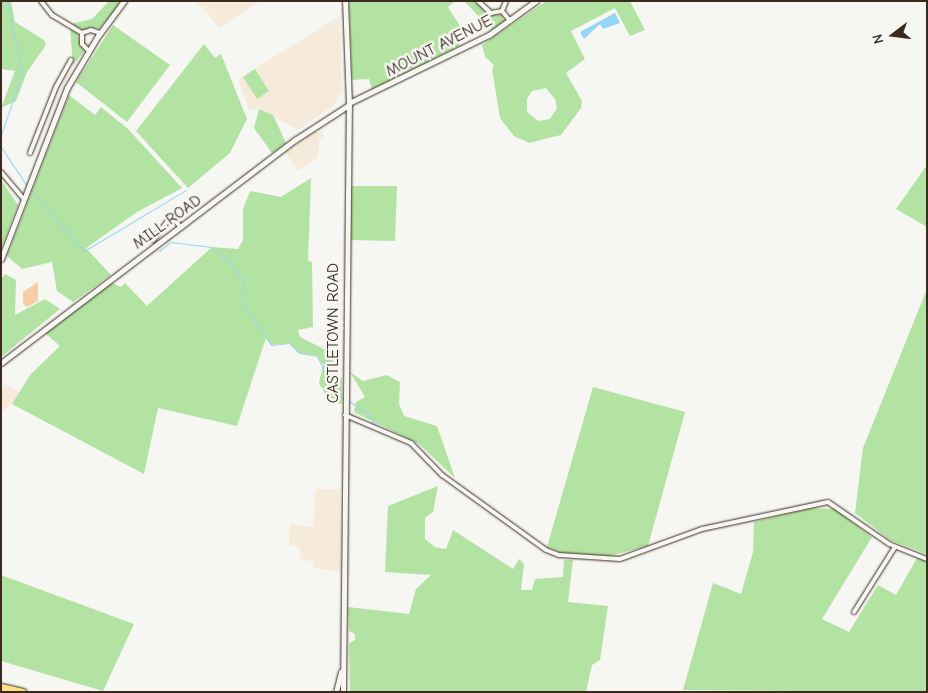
<!DOCTYPE html>
<style>
body{margin:0}
#map{position:relative;width:928px;height:693px;overflow:hidden;background:#f6f6f2;font-family:"Comic Neue",sans-serif}
div>[style]{position:absolute}
.built>*{inset:0;background:#f6eadb}
.green>*{inset:0;background:#b3e3a2}
.water>*{inset:0;background:#95d6f7}
.stream>*{height:1px;margin:-0.5px;padding:0 0.5px;transform-origin:0.5px;border-radius:0.5px;background:#95d6f7}
.building>*{inset:0;background:#f7cea6}
.roads{filter:drop-shadow(0 0 1px #3b2a1e) drop-shadow(0 0 1px #3b2a1e)}
.minor>*{height:4px;margin:-2px;padding:0 2px;transform-origin:2px;border-radius:2px;background:#f6f6f2}
.tertiary>*{height:4.5px;margin:-2.25px;padding:0 2.25px;transform-origin:2.25px;border-radius:2.25px;background:#f6f6f2}
.secondary>*{height:5px;margin:-2.5px;padding:0 2.5px;transform-origin:2.5px;border-radius:2.5px;background:#f6f6f2}
.motorway>*{height:7px;margin:-3.5px;padding:0 3.5px;transform-origin:3.5px;border-radius:3.5px;background:#fde080}
span{translate:-50% -50%;white-space:nowrap;text-align:center;line-height:1.15;-webkit-text-stroke:5px #f6f6f2;paint-order:stroke}
.street-label{font-size:16px;color:#3b2a1e}
.frame{position:absolute;inset:0;border:2px solid #3b2a1e;pointer-events:none}
.north{position:absolute;left:868px;top:10px;width:50px;height:50px;-webkit-text-stroke:4px #f6f6f2;paint-order:stroke;rotate:255deg;font-size:14px;font-weight:700;line-height:20px;text-align:center;color:#3b2a1e}
.north::after{content:'';display:block;margin:auto;width:18px;height:22px;background:#3b2a1e;clip-path:polygon(50% 0,100% 100%,50% 72%,0 100%)}
</style>
<div id="map">
<div class="built">
<i style="clip-path:polygon(196px 1px,260px 1px,220px 28px)"></i>
<i style="clip-path:polygon(340px 16px,342px 91px,334px 105px,298px 130px,260px 109px,249px 110px,238px 79px)"></i>
<i style="clip-path:polygon(315px 130px,318px 134px,322px 131px,324px 137px,319px 140px,318px 157px,298px 171px,285px 152px)"></i>
<i style="clip-path:polygon(5px 384px,19px 392px,12px 404px,1px 412px,1px 387px)"></i>
<i style="clip-path:polygon(316px 489px,340px 489px,340px 572px,313px 568px,313px 561px,301px 560px,300px 547px,289px 545px,290px 524px,313px 527px)"></i>
</div>
<div class="green">
<i style="clip-path:polygon(1px 1px,11px 1px,15px 22px,44px 40px,46px 45px,27px 72px,16px 101px,1px 108px,15px 71px,1px 69px)"></i>
<i style="clip-path:polygon(109px 1px,122px 1px,100px 28px,81px 30px,71px 24px,92px 19px)"></i>
<i style="clip-path:polygon(349px 1px,455px 1px,448px 7px,462px 29px,459px 46px,372px 90px,369px 79px,352px 80px)"></i>
<i style="clip-path:polygon(464px 1px,475px 1px,487px 14px,502px 15px,504px 21px,492px 30px)"></i>
<i style="clip-path:polygon(evenodd,546px 1px,630px 1px,645px 30px,630px 36px,615px 8px,571px 31px,585px 59px,566px 73px,582px 101px,581px 108px,561px 135px,529px 143px,514px 136px,500px 118px,492px 69px,494px 65px,485px 57px,482px 45px,546px 1px,546px 88px,555px 99px,557px 108px,550px 119px,538px 121px,527px 112px,527px 99px,532px 91px,546px 88px)"></i>
<i style="clip-path:polygon(113px 25px,170px 65px,127px 122px,76px 82px)"></i>
<i style="clip-path:polygon(70px 28px,77px 33px,84px 52px,73px 65px)"></i>
<i style="clip-path:polygon(204px 44px,215px 58px,221px 54px,247px 119px,230px 153px,188px 188px,136px 131px)"></i>
<i style="clip-path:polygon(255px 69px,269px 91px,257px 99px,243px 77px)"></i>
<i style="clip-path:polygon(69px 95px,95px 115px,101px 107px,128px 129px,182px 188px,137px 212px,86px 248px,111px 275px,73px 302px,57px 291px,52px 262px,22px 269px,7px 256px)"></i>
<i style="clip-path:polygon(259px 109px,273px 115px,286px 143px,272px 153px,254px 128px)"></i>
<i style="clip-path:polygon(927px 165px,927px 227px,896px 209px)"></i>
<i style="clip-path:polygon(311px 178px,308px 261px,312px 262px,313px 327px,298px 330px,300px 337px,324px 349px,333px 360px,337px 377px,342px 378px,342px 404px,330px 403px,319px 383px,323px 365px,317px 356px,299px 353px,289px 343px,271px 345px,266px 338px,237px 426px,158px 408px,144px 474px,12px 404px,30px 375px,60px 346px,44px 332px,110px 282px,121px 287px,125px 283px,147px 306px,212px 247px,238px 249px,243px 240px,243px 209px,250px 191px,281px 197px)"></i>
<i style="clip-path:polygon(1px 180px,18px 205px,1px 249px)"></i>
<i style="clip-path:polygon(351px 186px,397px 186px,395px 241px,350px 240px)"></i>
<i style="clip-path:polygon(5px 274px,16px 280px,15px 315px,45px 299px,60px 309px,1px 357px,1px 279px)"></i>
<i style="clip-path:polygon(927px 289px,927px 554px,890px 540px,855px 513px,863px 448px)"></i>
<i style="clip-path:polygon(350px 372px,363px 381px,387px 375px,400px 382px,399px 404px,404px 416px,437px 426px,455px 478px,419px 444px,354px 412px,356px 402px,365px 397px)"></i>
<i style="clip-path:polygon(593px 387px,685px 412px,648px 546px,609px 556px,561px 553px,547px 547px)"></i>
<i style="clip-path:polygon(438px 486px,433px 512px,425px 518px,425px 539px,435px 547px,446px 549px,453px 530px,513px 569px,519px 559px,524px 564px,521px 590px,532px 590px,535px 579px,563px 577px,564px 560px,573px 560px,568px 602px,608px 606px,600px 660px,592px 665px,586px 692px,350px 692px,349px 643px,355px 640px,355px 634px,349px 631px,348px 607px,409px 614px,416px 589px,431px 575px,385px 572px,388px 506px)"></i>
<i style="clip-path:polygon(810px 508px,835px 509px,872px 537px,822px 619px,849px 632px,878px 585px,896px 595px,917px 558px,927px 561px,927px 692px,683px 690px,713px 583px,741px 594px,753px 552px,754px 522px)"></i>
<i style="clip-path:polygon(1px 575px,134px 624px,103px 691px,1px 661px)"></i>
</div>
<div class="water">
<i style="clip-path:polygon(615px 13px,620px 23px,603px 29px,600px 24px,584px 39px,580px 32px)"></i>
</div>
<div class="stream">
<i style="left:1px;top:135px;width:65px;rotate:-71.3deg"></i>
<i style="left:22px;top:73px;width:74px;rotate:-101.8deg"></i>
<i style="left:1px;top:147px;width:47px;rotate:56.3deg"></i>
<i style="left:30px;top:189px;width:82px;rotate:48.9deg"></i>
<i style="left:84px;top:251px;width:119px;rotate:-30.9deg"></i>
<i style="left:159px;top:251px;width:15px;rotate:-37deg"></i>
<i style="left:171px;top:242px;width:41px;rotate:7deg"></i>
<i style="left:212px;top:247px;width:27px;rotate:42deg"></i>
<i style="left:232px;top:265px;width:20px;rotate:57deg"></i>
<i style="left:243px;top:282px;width:19px;rotate:96deg"></i>
<i style="left:241px;top:301px;width:53px;rotate:55.7deg"></i>
<i style="left:271px;top:345px;width:18px;rotate:-6deg"></i>
<i style="left:289px;top:343px;width:14px;rotate:45deg"></i>
<i style="left:299px;top:353px;width:18px;rotate:9deg"></i>
<i style="left:317px;top:356px;width:38px;rotate:65deg"></i>
<i style="left:333px;top:390px;width:13px;rotate:39deg"></i>
<i style="left:349px;top:401px;width:23px;rotate:34deg"></i>
<i style="left:368px;top:414px;width:13px;rotate:58deg"></i>
</div>
<div class="building">
<i style="clip-path:polygon(38px 282px,38px 301px,27px 307px,23px 304px,23px 292px)"></i>
</div>
<div class="roads">
<div class="minor">
<i style="left:41px;top:1px;width:18px;rotate:52deg"></i>
<i style="left:52px;top:15px;width:35px;rotate:31deg"></i>
<i style="left:478px;top:1px;width:18px;rotate:43deg"></i>
<i style="left:491px;top:13px;width:11px;rotate:-10deg"></i>
<i style="left:502px;top:11px;width:11px;rotate:-68deg"></i>
<i style="left:502px;top:11px;width:13px;rotate:51deg"></i>
<i style="left:88px;top:50px;width:8px;rotate:-135deg"></i>
<i style="left:82px;top:44px;width:11px;rotate:-90deg"></i>
<i style="left:82px;top:33px;width:9px;rotate:-18deg"></i>
<i style="left:91px;top:30px;width:9px;rotate:18deg"></i>
<i style="left:30px;top:153px;width:71px;rotate:-68.5deg"></i>
<i style="left:56px;top:87px;width:31px;rotate:-61deg"></i>
<i style="left:1px;top:172px;width:34px;rotate:50deg"></i>
<i style="left:153px;top:240px;width:31px;rotate:-52deg"></i>
<i style="left:172px;top:216px;width:15px;rotate:53deg"></i>
<i style="left:345px;top:415px;width:72px;rotate:23deg"></i>
<i style="left:411px;top:443px;width:45px;rotate:45.9deg"></i>
<i style="left:442px;top:475px;width:128px;rotate:35.8deg"></i>
<i style="left:546px;top:550px;width:14px;rotate:21deg"></i>
<i style="left:559px;top:555px;width:61px;rotate:3.8deg"></i>
<i style="left:620px;top:559px;width:87px;rotate:-20.1deg"></i>
<i style="left:702px;top:529px;width:129px;rotate:-12.1deg"></i>
<i style="left:828px;top:502px;width:74px;rotate:34.5deg"></i>
<i style="left:889px;top:544px;width:41px;rotate:21.5deg"></i>
<i style="left:854px;top:612px;width:77px;rotate:-57.8deg"></i>
</div>
<div class="tertiary">
<i style="left:349px;top:103px;width:156px;rotate:-25.9deg"></i>
<i style="left:489px;top:35px;width:58px;rotate:-35.9deg"></i>
<i style="left:1px;top:259px;width:183px;rotate:-68.9deg"></i>
<i style="left:67px;top:88px;width:61px;rotate:-59.2deg"></i>
<i style="left:98px;top:36px;width:44px;rotate:-53.4deg"></i>
<i style="left:1px;top:363px;width:369px;rotate:-37.2deg"></i>
<i style="left:295px;top:140px;width:64px;rotate:-32.9deg"></i>
</div>
<div class="secondary">
<i style="left:336px;top:692px;width:21px;rotate:-76deg"></i>
<i style="left:343px;top:692px;width:588px;rotate:-89.42deg"></i>
<i style="left:349px;top:104px;width:103px;rotate:-92.2deg"></i>
</div>
<div class="motorway">
<i style="left:1px;top:687px;width:22px;rotate:13deg"></i>
</div>
</div>
<div class="street-label">
<span style="left:439px;top:46px;rotate:-27deg">MOUNT AVENUE</span>
<span style="left:167px;top:222px;rotate:-36deg">MILL ROAD</span>
<span style="left:333px;top:333px;rotate:-90deg">CASTLETOWN ROAD</span>
</div>
<div class="frame"></div>
<div class="north">N</div>
</div>
